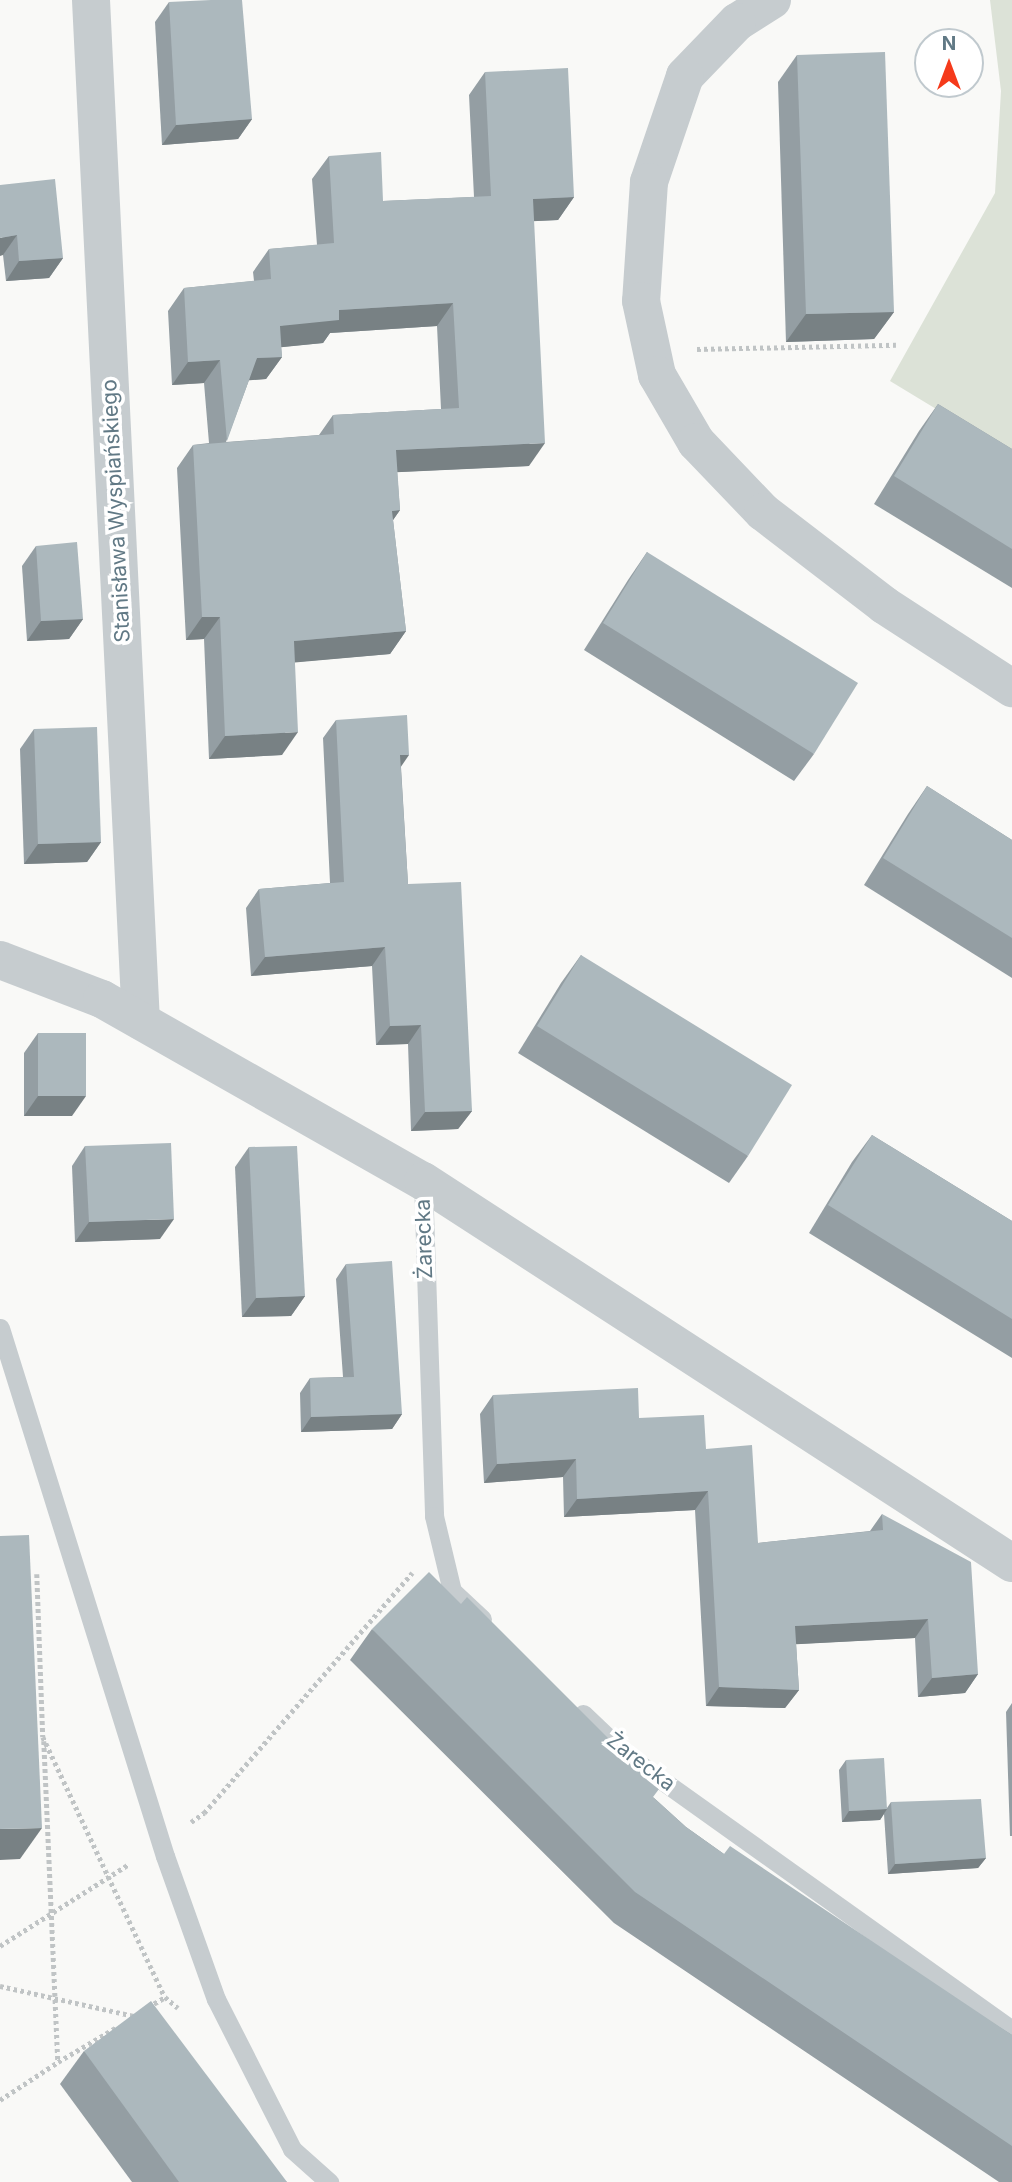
<!DOCTYPE html>
<meta charset="utf-8">
<style>
body{margin:0}
#map{position:relative;width:1012px;height:2182px;overflow:hidden;background:#f9f9f7;font-family:Inter,sans-serif}
div>[style]{position:absolute}
.green>*{inset:0;background:#dce2d7}
.path>*{height:4.5px;margin-top:-2.25px;transform-origin:0;background:repeating-linear-gradient(90deg,#c0c4c5 0 3.5px,transparent 0 7px)}
.service>*{height:19px;margin:-9.5px;padding:0 9.5px;transform-origin:9.5px;border-radius:9.5px;background:#c6cccf}
.minor>*{height:38px;margin:-19px;padding:0 19px;transform-origin:19px;border-radius:19px;background:#c6cccf}
.wall>*{inset:0;background:#949ea3}
.shaded-wall>*{inset:0;background:#788184}
.building>*{inset:0;background:#acb8bd}
span{translate:-50% -50%;white-space:nowrap;text-align:center;line-height:1.15;-webkit-text-stroke:7px #fff;paint-order:stroke}
.street-label{font-size:21px;color:#617985}
.north{position:absolute;left:914px;top:28px;width:70px;height:70px;box-sizing:border-box;background:#fff;border:2px solid #c0c9ce;border-radius:50%;rotate:0deg;font-size:19px;font-weight:700;line-height:28px;text-align:center;color:#617985}
.north::after{content:'';display:block;margin:auto;width:24px;height:32px;background:#f53a1b;clip-path:polygon(50% 0,100% 100%,50% 72%,0 100%)}
</style>
<div id="map">
<div class="green">
<i style="clip-path:polygon(990px 0,1012px 0,1012px 455px,890px 381px,995px 193px,1001px 91px)"></i>
</div>
<div class="path">
<i style="left:697px;top:349px;width:199px;rotate:-1.2deg"></i>
<i style="left:37px;top:1574px;width:163px;rotate:87.9deg"></i>
<i style="left:43px;top:1737px;width:287px;rotate:64.9deg"></i>
<i style="left:165px;top:1997px;width:17px;rotate:40deg"></i>
<i style="left:44px;top:1741px;width:321px;rotate:87.5deg"></i>
<i style="left:58px;top:2062px;width:69px;rotate:-30.7deg"></i>
<i style="left:191px;top:1822px;width:16px;rotate:-35deg"></i>
<i style="left:204px;top:1813px;width:318px;rotate:-49.1deg"></i>
<i style="left:0;top:1946px;width:153px;rotate:-32.4deg"></i>
<i style="left:0;top:1986px;width:137px;rotate:12.6deg"></i>
<i style="left:148px;top:2007px;width:20px;rotate:-30deg"></i>
<i style="left:0;top:2100px;width:69px;rotate:-33.2deg"></i>
</div>
<div class="service">
<i style="left:423px;top:1181px;width:335px;rotate:88.1deg"></i>
<i style="left:434px;top:1516px;width:77px;rotate:76.5deg"></i>
<i style="left:452px;top:1591px;width:41px;rotate:43deg"></i>
<i style="left:0;top:1328px;width:553px;rotate:72.65deg"></i>
<i style="left:165px;top:1856px;width:152px;rotate:70.4deg"></i>
<i style="left:216px;top:1999px;width:168px;rotate:63.1deg"></i>
<i style="left:292px;top:2149px;width:50px;rotate:41.7deg"></i>
<i style="left:583px;top:1714px;width:58px;rotate:43.6deg"></i>
<i style="left:625px;top:1754px;width:475px;rotate:35.5deg"></i>
</div>
<div class="minor">
<i style="left:91px;top:0;width:1022px;rotate:87.2deg"></i>
<i style="left:772px;top:0;width:41px;rotate:147.8deg"></i>
<i style="left:737px;top:22px;width:75px;rotate:133.9deg"></i>
<i style="left:685px;top:76px;width:112px;rotate:108.8deg"></i>
<i style="left:649px;top:182px;width:119px;rotate:93.8deg"></i>
<i style="left:641px;top:301px;width:76px;rotate:77.8deg"></i>
<i style="left:657px;top:375px;width:78px;rotate:59.8deg"></i>
<i style="left:696px;top:442px;width:97px;rotate:46.3deg"></i>
<i style="left:763px;top:512px;width:153px;rotate:37.5deg"></i>
<i style="left:884px;top:605px;width:153px;rotate:33deg"></i>
<i style="left:0;top:960px;width:109px;rotate:20.9deg"></i>
<i style="left:102px;top:999px;width:369px;rotate:29.6deg"></i>
<i style="left:423px;top:1181px;width:702px;rotate:32.97deg"></i>
</div>
<div class="wall">
<i style="clip-path:polygon(169px 2px,252px 119px,238px 139px,162px 145px,155px 22px)"></i>
<i style="clip-path:polygon(797px 55px,894px 312px,874px 339px,786px 342px,778px 82px)"></i>
<i style="clip-path:polygon(evenodd,485px 72px,574px 197px,558px 220px,534px 221px,529px 466px,397px 472px,400px 510px,393px 520px,406px 631px,390px 654px,295px 662px,282px 755px,209px 759px,204px 639px,186px 640px,177px 468px,193px 445px,209px 443px,204px 383px,172px 385px,168px 311px,184px 288px,254px 281px,253px 272px,269px 249px,317px 245px,312px 179px,329px 156px,383px 201px,474px 197px,469px 95px,485px 72px,437px 326px,441px 409px,333px 415px,319px 435px,226px 442px,249px 380px,266px 379px,282px 357px,281px 347px,323px 343px,330px 333px,437px 326px)"></i>
<i style="clip-path:polygon(0 185px,63px 258px,49px 278px,6px 281px,3px 255px)"></i>
<i style="clip-path:polygon(938px 404px,1012px 449px,1012px 588px,874px 504px,919px 431px)"></i>
<i style="clip-path:polygon(36px 546px,83px 619px,69px 639px,27px 641px,22px 566px)"></i>
<i style="clip-path:polygon(647px 552px,814px 754px,794px 781px,584px 650px,628px 580px)"></i>
<i style="clip-path:polygon(336px 720px,401px 767px,408px 884px,472px 1111px,458px 1129px,411px 1131px,408px 1044px,376px 1045px,372px 966px,251px 976px,246px 908px,259px 889px,330px 883px,323px 738px)"></i>
<i style="clip-path:polygon(34px 729px,101px 842px,87px 862px,24px 864px,20px 749px)"></i>
<i style="clip-path:polygon(927px 786px,1012px 840px,1012px 978px,864px 885px,908px 814px)"></i>
<i style="clip-path:polygon(581px 955px,748px 1156px,729px 1183px,518px 1053px,561px 983px)"></i>
<i style="clip-path:polygon(38px 1033px,72px 1116px,24px 1116px,24px 1053px)"></i>
<i style="clip-path:polygon(872px 1135px,1012px 1221px,1012px 1358px,809px 1233px,852px 1162px)"></i>
<i style="clip-path:polygon(85px 1146px,160px 1239px,75px 1242px,72px 1166px)"></i>
<i style="clip-path:polygon(249px 1147px,305px 1296px,291px 1316px,242px 1317px,235px 1167px)"></i>
<i style="clip-path:polygon(346px 1264px,402px 1414px,392px 1429px,301px 1432px,300px 1393px,310px 1378px,343px 1377px,336px 1279px)"></i>
<i style="clip-path:polygon(493px 1395px,639px 1418px,706px 1449px,758px 1543px,870px 1531px,882px 1514px,978px 1674px,965px 1693px,918px 1697px,915px 1638px,796px 1644px,799px 1690px,785px 1708px,706px 1706px,695px 1510px,564px 1517px,563px 1477px,484px 1483px,480px 1414px)"></i>
<i style="clip-path:polygon(372px 1629px,654px 1798px,686px 1827px,724px 1854px,1012px 2035px,1012px 2182px,999px 2182px,614px 1923px,350px 1660px)"></i>
<i style="clip-path:polygon(1012px 1703px,1012px 1836px,1010px 1836px,1006px 1712px)"></i>
<i style="clip-path:polygon(846px 1760px,887px 1808px,891px 1802px,986px 1858px,978px 1868px,888px 1874px,884px 1814px,880px 1820px,842px 1822px,839px 1770px)"></i>
<i style="clip-path:polygon(84px 2051px,287px 2182px,132px 2182px,60px 2084px)"></i>
</div>
<div class="shaded-wall">
<i style="clip-path:polygon(252px 119px,238px 139px,162px 145px,176px 125px)"></i>
<i style="clip-path:polygon(574px 197px,558px 220px,517px 222px,533px 199px)"></i>
<i style="clip-path:polygon(17px 235px,3px 255px,0 256px,0 238px)"></i>
<i style="clip-path:polygon(63px 258px,49px 278px,6px 281px,19px 261px)"></i>
<i style="clip-path:polygon(453px 303px,437px 326px,330px 333px,323px 343px,264px 349px,280px 326px,339px 310px)"></i>
<i style="clip-path:polygon(894px 312px,874px 339px,786px 342px,806px 314px)"></i>
<i style="clip-path:polygon(282px 357px,266px 379px,241px 381px,257px 358px)"></i>
<i style="clip-path:polygon(220px 360px,204px 383px,172px 385px,188px 362px)"></i>
<i style="clip-path:polygon(545px 443px,529px 466px,380px 473px,396px 450px)"></i>
<i style="clip-path:polygon(400px 510px,384px 533px,392px 511px)"></i>
<i style="clip-path:polygon(202px 617px,220px 617px,204px 639px,186px 640px)"></i>
<i style="clip-path:polygon(83px 619px,69px 639px,27px 641px,41px 621px)"></i>
<i style="clip-path:polygon(406px 631px,390px 654px,278px 664px,294px 641px)"></i>
<i style="clip-path:polygon(298px 732px,282px 755px,209px 759px,225px 736px)"></i>
<i style="clip-path:polygon(400px 755px,409px 755px,396px 774px)"></i>
<i style="clip-path:polygon(101px 842px,87px 862px,24px 864px,38px 844px)"></i>
<i style="clip-path:polygon(385px 947px,372px 966px,251px 976px,265px 957px)"></i>
<i style="clip-path:polygon(421px 1025px,408px 1044px,376px 1045px,390px 1026px)"></i>
<i style="clip-path:polygon(38px 1096px,86px 1096px,72px 1116px,24px 1116px)"></i>
<i style="clip-path:polygon(472px 1111px,458px 1129px,411px 1131px,425px 1112px)"></i>
<i style="clip-path:polygon(174px 1219px,160px 1239px,75px 1242px,89px 1222px)"></i>
<i style="clip-path:polygon(305px 1296px,291px 1316px,242px 1317px,256px 1298px)"></i>
<i style="clip-path:polygon(402px 1414px,392px 1429px,301px 1432px,311px 1417px)"></i>
<i style="clip-path:polygon(576px 1459px,563px 1477px,484px 1483px,497px 1464px)"></i>
<i style="clip-path:polygon(708px 1491px,695px 1510px,564px 1517px,577px 1499px)"></i>
<i style="clip-path:polygon(928px 1619px,915px 1638px,782px 1645px,795px 1626px)"></i>
<i style="clip-path:polygon(978px 1674px,965px 1693px,918px 1697px,932px 1678px)"></i>
<i style="clip-path:polygon(719px 1687px,799px 1690px,785px 1708px,706px 1706px)"></i>
<i style="clip-path:polygon(887px 1809px,880px 1820px,842px 1822px,849px 1811px)"></i>
<i style="clip-path:polygon(42px 1828px,20px 1859px,0 1860px,0 1829px)"></i>
<i style="clip-path:polygon(986px 1858px,978px 1868px,888px 1874px,895px 1864px)"></i>
</div>
<div class="building">
<i style="clip-path:polygon(211px 0,242px 0,252px 119px,176px 125px,169px 2px)"></i>
<i style="clip-path:polygon(885px 52px,894px 312px,806px 314px,797px 55px)"></i>
<i style="clip-path:polygon(568px 68px,574px 197px,533px 199px,545px 443px,396px 450px,400px 510px,392px 511px,406px 631px,294px 641px,298px 732px,225px 736px,220px 617px,202px 617px,193px 445px,334px 434px,333px 415px,459px 408px,453px 303px,339px 310px,339px 320px,280px 326px,282px 357px,257px 358px,227px 441px,220px 360px,188px 362px,184px 288px,271px 279px,269px 249px,334px 243px,329px 156px,381px 152px,383px 201px,491px 196px,485px 72px)"></i>
<i style="clip-path:polygon(55px 179px,63px 258px,19px 261px,17px 235px,0 238px,0 185px)"></i>
<i style="clip-path:polygon(938px 404px,1012px 449px,1012px 549px,894px 476px)"></i>
<i style="clip-path:polygon(77px 542px,83px 619px,41px 621px,36px 546px)"></i>
<i style="clip-path:polygon(647px 552px,858px 683px,814px 754px,603px 623px)"></i>
<i style="clip-path:polygon(407px 715px,409px 755px,400px 755px,408px 884px,461px 882px,472px 1111px,425px 1112px,421px 1025px,390px 1026px,385px 947px,265px 957px,259px 889px,344px 882px,336px 720px)"></i>
<i style="clip-path:polygon(97px 727px,101px 842px,38px 844px,34px 729px)"></i>
<i style="clip-path:polygon(927px 786px,1012px 840px,1012px 938px,883px 858px)"></i>
<i style="clip-path:polygon(581px 955px,792px 1085px,748px 1156px,537px 1026px)"></i>
<i style="clip-path:polygon(38px 1033px,86px 1033px,86px 1096px,38px 1096px)"></i>
<i style="clip-path:polygon(872px 1135px,1012px 1221px,1012px 1319px,828px 1205px)"></i>
<i style="clip-path:polygon(171px 1143px,174px 1219px,89px 1222px,85px 1146px)"></i>
<i style="clip-path:polygon(297px 1146px,305px 1296px,256px 1298px,249px 1147px)"></i>
<i style="clip-path:polygon(392px 1261px,402px 1414px,311px 1417px,310px 1378px,354px 1377px,346px 1264px)"></i>
<i style="clip-path:polygon(638px 1388px,639px 1418px,704px 1415px,706px 1449px,752px 1445px,758px 1543px,883px 1530px,882px 1514px,971px 1562px,978px 1674px,932px 1678px,928px 1619px,795px 1626px,799px 1690px,719px 1687px,708px 1491px,577px 1499px,576px 1459px,497px 1464px,493px 1395px)"></i>
<i style="clip-path:polygon(29px 1535px,42px 1828px,0 1829px,0 1536px)"></i>
<i style="clip-path:polygon(429px 1572px,461px 1604px,467px 1597px,659px 1789px,653px 1797px,686px 1827px,724px 1854px,730px 1846px,1012px 2035px,1012px 2146px,635px 1892px,372px 1629px)"></i>
<i style="clip-path:polygon(884px 1758px,887px 1809px,849px 1811px,846px 1760px)"></i>
<i style="clip-path:polygon(981px 1799px,986px 1858px,895px 1864px,891px 1802px)"></i>
<i style="clip-path:polygon(151px 2001px,287px 2182px,179px 2182px,84px 2051px)"></i>
</div>
<div class="street-label">
<span style="left:116px;top:511px;rotate:-93deg">Stanisława Wyspiańskiego</span>
<span style="left:424px;top:1239px;rotate:-92deg">Żarecka</span>
<span style="left:641px;top:1762px;rotate:38deg">Żarecka</span>
</div>
<div class="north">N</div>
</div>
